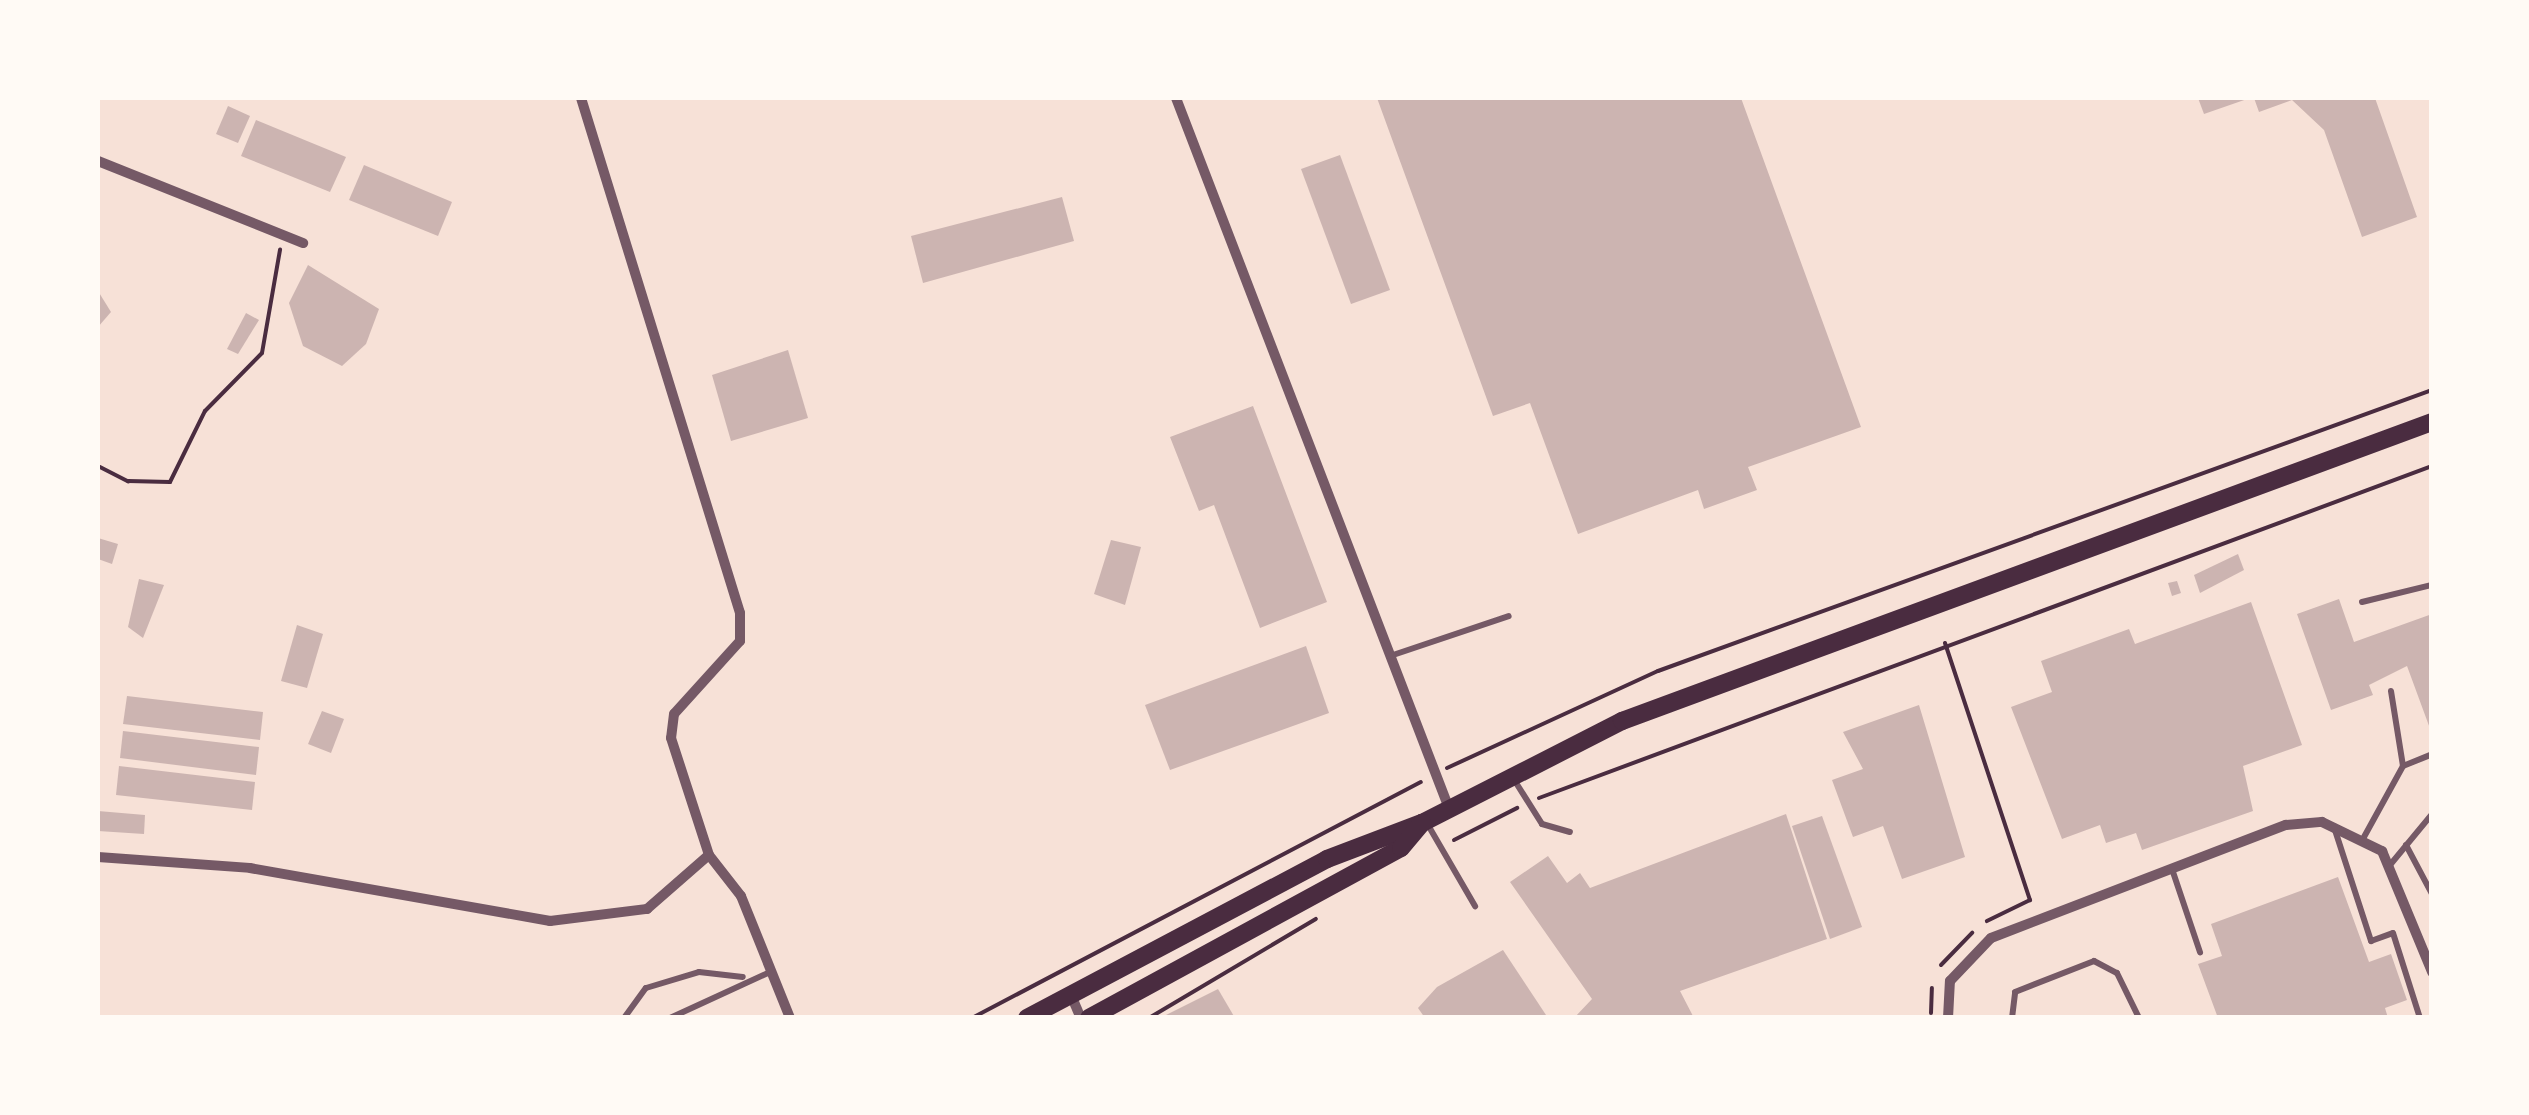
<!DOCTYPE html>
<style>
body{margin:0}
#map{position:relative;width:2529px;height:1115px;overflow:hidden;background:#f7e1d7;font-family:"Alegreya Sans",sans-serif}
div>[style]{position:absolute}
.building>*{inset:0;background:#ccb4b1}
.path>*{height:4px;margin:-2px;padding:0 2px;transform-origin:2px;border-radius:2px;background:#4a2c40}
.service>*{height:6px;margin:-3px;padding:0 3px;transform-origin:3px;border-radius:3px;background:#755966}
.minor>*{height:10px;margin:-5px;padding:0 5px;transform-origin:5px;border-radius:5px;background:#755966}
.secondary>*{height:18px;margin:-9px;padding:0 9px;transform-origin:9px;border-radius:9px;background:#4a2c40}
span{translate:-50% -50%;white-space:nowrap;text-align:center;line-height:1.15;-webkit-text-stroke:8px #fffaf5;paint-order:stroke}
.frame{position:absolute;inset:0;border:100px solid #fffaf5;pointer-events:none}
</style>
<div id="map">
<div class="building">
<i style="clip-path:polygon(1377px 98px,1741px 98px,1861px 427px,1748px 467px,1757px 490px,1704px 509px,1698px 490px,1578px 534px,1530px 403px,1493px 416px)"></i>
<i style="clip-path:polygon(2198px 98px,2250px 98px,2204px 114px)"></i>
<i style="clip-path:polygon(2254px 98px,2375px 98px,2417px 217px,2362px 237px,2324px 130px,2292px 100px,2259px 112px)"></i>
<i style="clip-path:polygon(228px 106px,250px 116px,238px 143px,216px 134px)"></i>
<i style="clip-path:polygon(256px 120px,346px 157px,330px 192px,241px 156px)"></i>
<i style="clip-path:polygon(1340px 155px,1390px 290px,1351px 304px,1301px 169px)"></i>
<i style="clip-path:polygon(364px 165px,452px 202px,438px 236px,349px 200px)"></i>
<i style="clip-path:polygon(1062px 197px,1074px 241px,923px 283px,911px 236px)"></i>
<i style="clip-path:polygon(308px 265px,379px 309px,366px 344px,342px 366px,303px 346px,289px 303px)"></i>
<i style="clip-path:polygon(98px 291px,111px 312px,98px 327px)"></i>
<i style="clip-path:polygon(246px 313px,259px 320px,238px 354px,227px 349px)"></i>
<i style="clip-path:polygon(788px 350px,808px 418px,731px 441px,712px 375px)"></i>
<i style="clip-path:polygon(1253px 406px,1327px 602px,1260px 628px,1214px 505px,1199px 511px,1170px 437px)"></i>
<i style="clip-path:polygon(98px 538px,118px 544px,112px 564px,98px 559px)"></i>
<i style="clip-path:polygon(1111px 540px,1141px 547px,1125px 605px,1094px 594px)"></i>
<i style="clip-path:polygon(2238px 554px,2244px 570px,2200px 593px,2194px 575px)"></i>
<i style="clip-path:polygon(139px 579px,164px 585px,143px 638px,128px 627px)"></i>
<i style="clip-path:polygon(2177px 581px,2181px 593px,2172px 596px,2168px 583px)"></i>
<i style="clip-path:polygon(2339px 599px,2354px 642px,2432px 614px,2432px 734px,2407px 666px,2369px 685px,2373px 695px,2331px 710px,2297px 614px)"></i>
<i style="clip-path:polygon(2251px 602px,2302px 745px,2243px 766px,2253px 811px,2142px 850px,2136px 833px,2106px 843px,2100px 825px,2062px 839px,2011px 707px,2052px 692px,2041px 661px,2129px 629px,2135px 644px)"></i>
<i style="clip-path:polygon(297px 625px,323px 634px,307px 688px,281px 681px)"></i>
<i style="clip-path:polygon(1306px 646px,1329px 713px,1170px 770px,1145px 705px)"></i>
<i style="clip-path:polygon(127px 696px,263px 712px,260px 740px,123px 724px)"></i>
<i style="clip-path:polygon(1919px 705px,1965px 857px,1902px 879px,1883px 826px,1853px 837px,1832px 780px,1863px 769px,1843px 732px)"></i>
<i style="clip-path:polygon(322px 711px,344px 719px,331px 753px,308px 744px)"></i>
<i style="clip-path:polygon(123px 731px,259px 747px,256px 775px,120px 758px)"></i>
<i style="clip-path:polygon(119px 766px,255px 782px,252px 810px,116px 795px)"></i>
<i style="clip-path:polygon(98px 811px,145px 815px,144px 834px,98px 831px)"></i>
<i style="clip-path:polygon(1786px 814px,1827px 939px,1680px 991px,1694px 1018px,1574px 1018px,1592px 999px,1510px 882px,1548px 856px,1567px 883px,1580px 873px,1590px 888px)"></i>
<i style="clip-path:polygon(1822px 816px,1862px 927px,1830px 939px,1792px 826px)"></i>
<i style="clip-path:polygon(2338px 877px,2369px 962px,2391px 954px,2407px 1000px,2385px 1008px,2388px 1018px,2218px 1018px,2198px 964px,2222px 956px,2211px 924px)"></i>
<i style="clip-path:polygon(1503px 950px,1548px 1018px,1425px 1018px,1418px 1008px,1437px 987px)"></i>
<i style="clip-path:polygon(1218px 989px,1235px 1018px,1160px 1018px)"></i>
</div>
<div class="path">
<i style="left:98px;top:466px;width:34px;rotate:27deg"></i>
<i style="left:128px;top:481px;width:42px;rotate:1.4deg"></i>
<i style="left:170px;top:482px;width:79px;rotate:-63.8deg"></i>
<i style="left:205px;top:411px;width:81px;rotate:-45.5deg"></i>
<i style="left:262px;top:353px;width:105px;rotate:-80.1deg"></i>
<i style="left:1945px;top:643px;width:271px;rotate:71.7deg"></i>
<i style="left:2030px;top:900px;width:48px;rotate:154deg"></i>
<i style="left:1447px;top:768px;width:232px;rotate:-24.7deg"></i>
<i style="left:1658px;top:671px;width:823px;rotate:-19.95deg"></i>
<i style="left:1539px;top:798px;width:953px;rotate:-20.39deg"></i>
<i style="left:1454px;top:840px;width:71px;rotate:-26.9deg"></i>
<i style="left:1941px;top:965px;width:45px;rotate:-45.9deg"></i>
<i style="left:1931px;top:1013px;width:25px;rotate:-88deg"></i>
<i style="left:972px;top:1018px;width:507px;rotate:-27.73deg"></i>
<i style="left:1149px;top:1018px;width:194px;rotate:-30.7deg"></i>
</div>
<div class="service">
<i style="left:2362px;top:602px;width:72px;rotate:-13.7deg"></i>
<i style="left:1393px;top:655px;width:122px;rotate:-18.6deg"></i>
<i style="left:2403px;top:766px;width:31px;rotate:-22deg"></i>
<i style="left:1513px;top:778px;width:54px;rotate:57.8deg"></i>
<i style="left:1542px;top:824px;width:29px;rotate:16deg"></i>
<i style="left:1428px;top:825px;width:94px;rotate:59.9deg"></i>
<i style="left:2334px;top:827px;width:120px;rotate:72deg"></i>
<i style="left:2371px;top:941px;width:23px;rotate:-20deg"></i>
<i style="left:2393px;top:933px;width:89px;rotate:72.4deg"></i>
<i style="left:2364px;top:837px;width:81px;rotate:-61.2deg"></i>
<i style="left:2403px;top:766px;width:76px;rotate:-99.1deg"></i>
<i style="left:2406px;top:845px;width:55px;rotate:62deg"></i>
<i style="left:2390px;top:865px;width:66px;rotate:-50.5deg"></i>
<i style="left:2172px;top:869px;width:88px;rotate:71.4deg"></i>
<i style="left:624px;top:1018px;width:37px;rotate:-54deg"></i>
<i style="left:646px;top:988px;width:55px;rotate:-16.8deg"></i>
<i style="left:699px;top:972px;width:44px;rotate:6.5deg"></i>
<i style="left:670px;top:1018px;width:112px;rotate:-24.7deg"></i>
<i style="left:2012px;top:1018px;width:26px;rotate:-83deg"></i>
<i style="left:2015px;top:992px;width:85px;rotate:-21.4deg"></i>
<i style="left:2094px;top:961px;width:26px;rotate:28deg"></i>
<i style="left:2117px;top:973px;width:50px;rotate:63.9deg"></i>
</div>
<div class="minor">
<i style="left:581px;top:98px;width:539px;rotate:72.84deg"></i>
<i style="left:740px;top:613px;width:28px;rotate:90deg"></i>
<i style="left:740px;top:641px;width:98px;rotate:132.1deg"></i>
<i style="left:674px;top:714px;width:24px;rotate:97deg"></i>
<i style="left:671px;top:738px;width:123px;rotate:72deg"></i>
<i style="left:709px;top:855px;width:52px;rotate:52deg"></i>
<i style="left:741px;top:896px;width:131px;rotate:68.1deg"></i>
<i style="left:1176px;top:98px;width:758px;rotate:68.98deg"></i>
<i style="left:98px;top:161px;width:221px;rotate:21.8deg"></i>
<i style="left:98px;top:857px;width:152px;rotate:4.1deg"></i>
<i style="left:250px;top:868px;width:305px;rotate:10deg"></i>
<i style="left:550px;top:921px;width:98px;rotate:-7.1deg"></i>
<i style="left:647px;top:909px;width:82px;rotate:-41.1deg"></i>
<i style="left:1071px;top:995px;width:25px;rotate:67deg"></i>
<i style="left:1948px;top:1018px;width:37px;rotate:-87deg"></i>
<i style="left:1950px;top:981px;width:59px;rotate:-46.4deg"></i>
<i style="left:1991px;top:938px;width:316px;rotate:-21deg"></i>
<i style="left:2286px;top:825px;width:36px;rotate:-5deg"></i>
<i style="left:2322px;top:822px;width:67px;rotate:25.8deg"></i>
<i style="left:2382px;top:851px;width:131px;rotate:67.5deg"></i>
</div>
<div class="secondary">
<i style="left:1027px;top:1018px;width:340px;rotate:-27.9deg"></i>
<i style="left:1327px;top:859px;width:102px;rotate:-20.8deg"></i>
<i style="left:1422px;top:823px;width:225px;rotate:-27deg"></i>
<i style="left:1622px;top:721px;width:863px;rotate:-20.26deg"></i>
<i style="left:1089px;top:1018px;width:355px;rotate:-28.6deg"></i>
<i style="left:1401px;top:848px;width:33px;rotate:-50deg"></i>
</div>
<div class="frame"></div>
</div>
